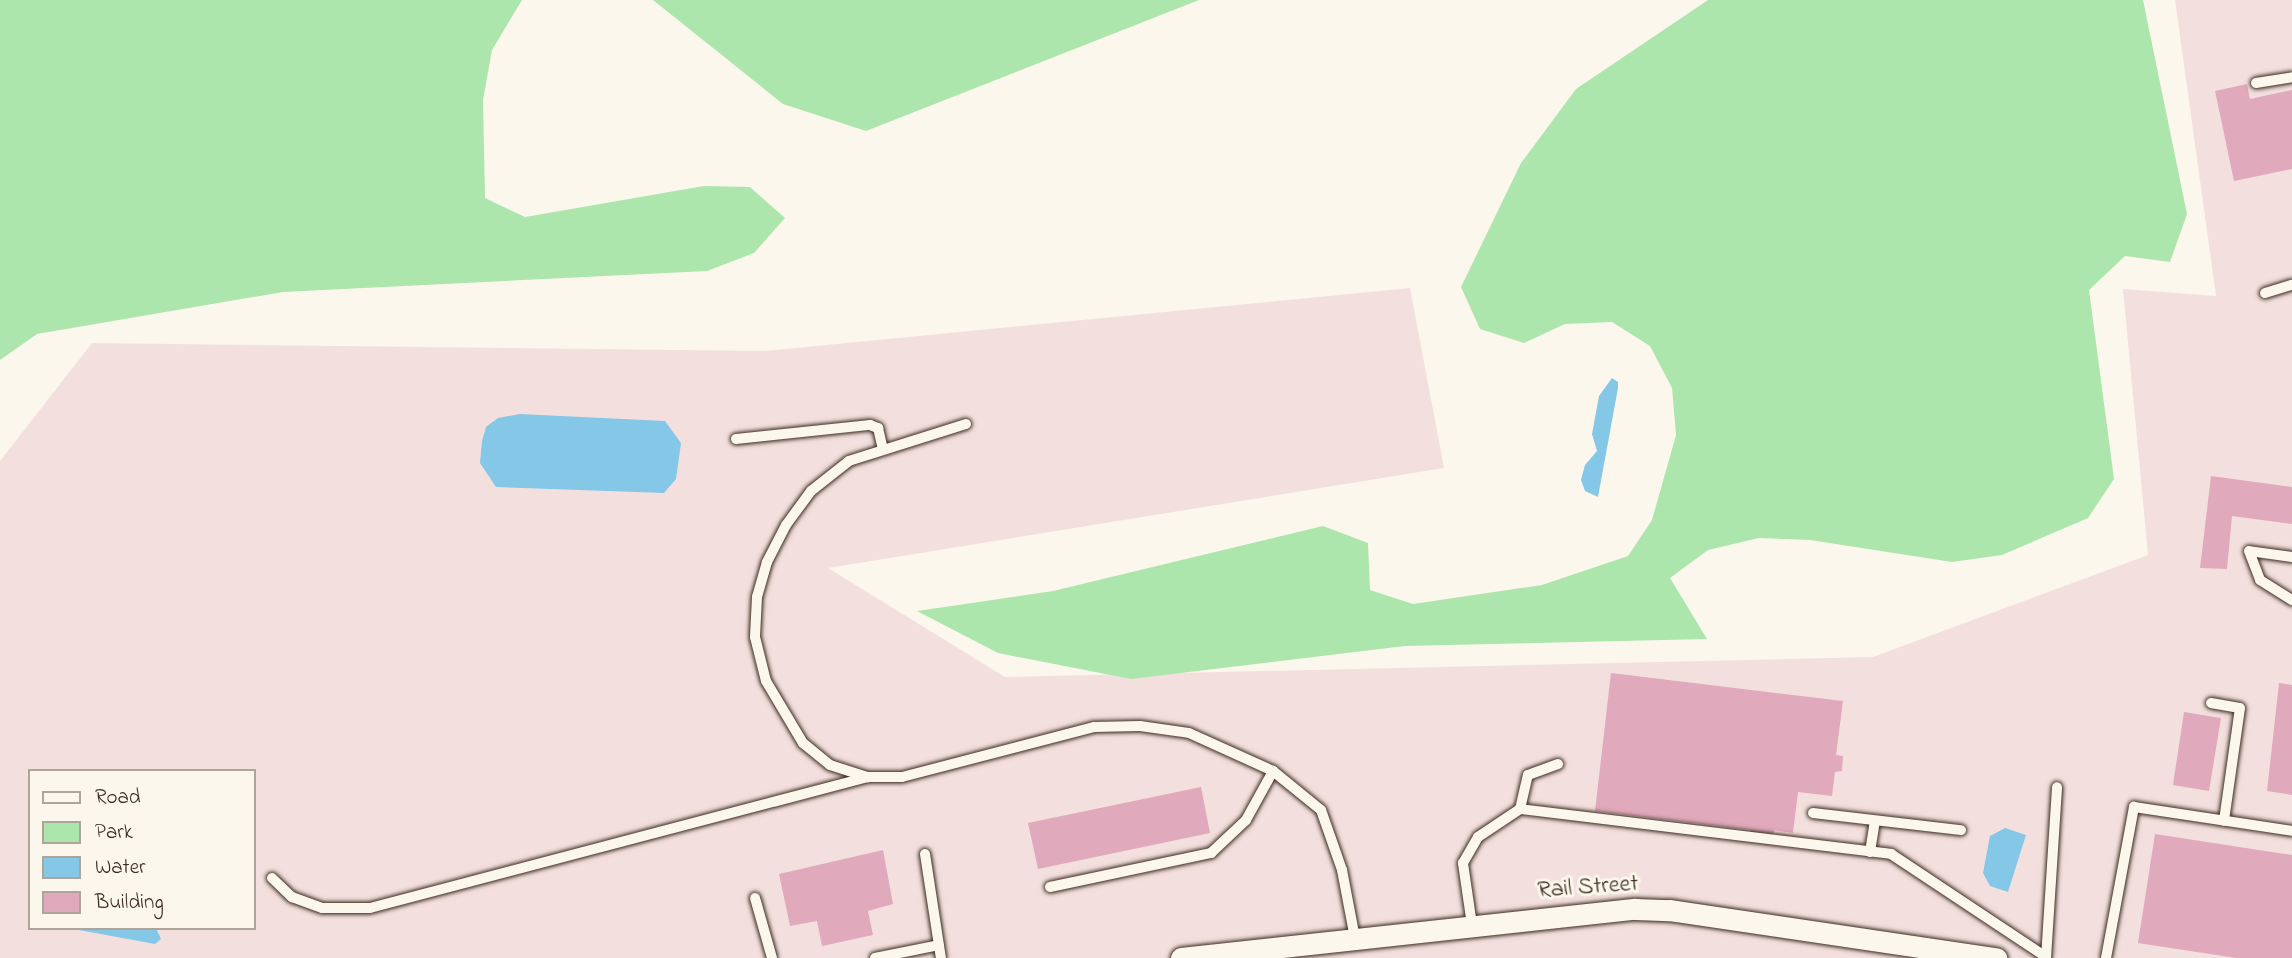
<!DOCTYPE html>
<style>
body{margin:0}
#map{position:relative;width:2292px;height:958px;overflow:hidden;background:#fbf7ec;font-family:"Indie Flower",sans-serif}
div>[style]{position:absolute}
.built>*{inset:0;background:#f3e0de}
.green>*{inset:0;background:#ace6ac}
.water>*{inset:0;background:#85c7e6}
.building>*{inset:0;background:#e0a9bc}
.roads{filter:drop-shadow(0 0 2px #3b2a1e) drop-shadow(0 0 2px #3b2a1e)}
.service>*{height:10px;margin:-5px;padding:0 5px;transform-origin:5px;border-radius:5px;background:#fbf7ec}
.minor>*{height:21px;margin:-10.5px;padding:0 10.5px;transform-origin:10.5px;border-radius:10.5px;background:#fbf7ec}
span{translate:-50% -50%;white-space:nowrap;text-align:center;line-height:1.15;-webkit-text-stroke:6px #fbf7ec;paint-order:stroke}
.street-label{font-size:24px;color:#3b2a1e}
.legend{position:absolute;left:28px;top:769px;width:228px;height:161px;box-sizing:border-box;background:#fbf7ec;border:2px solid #aea59a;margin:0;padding:9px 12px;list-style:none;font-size:21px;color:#3b2a1e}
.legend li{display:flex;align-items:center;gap:14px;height:35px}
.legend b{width:35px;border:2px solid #aea59a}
</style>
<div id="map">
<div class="built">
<i style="clip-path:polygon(evenodd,2175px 0,2292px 0,2292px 958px,0 958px,0 461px,92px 343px,765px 351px,1410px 288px,1444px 468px,828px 568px,1005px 677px,1873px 657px,2148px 555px,2123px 289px,2216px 296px,2175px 0,30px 771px,254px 771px,254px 928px,30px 928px,30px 771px)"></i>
</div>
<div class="green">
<i style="clip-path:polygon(0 0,522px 0,492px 50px,483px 100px,485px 198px,525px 217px,704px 186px,750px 187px,785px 218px,754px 253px,707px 271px,283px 292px,37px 334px,0 360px)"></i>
<i style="clip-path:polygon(653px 0,1199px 0,866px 131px,783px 104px)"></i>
<i style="clip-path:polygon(1708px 0,2143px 0,2187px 214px,2170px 262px,2125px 256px,2089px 290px,2114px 479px,2088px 518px,2002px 555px,1952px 562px,1810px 540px,1759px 538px,1708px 550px,1670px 578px,1707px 639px,1405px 646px,1131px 679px,998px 653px,917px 611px,1053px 591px,1323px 526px,1368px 543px,1370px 590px,1413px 604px,1542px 585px,1628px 556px,1652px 520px,1676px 435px,1672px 388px,1650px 346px,1612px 322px,1565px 324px,1524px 343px,1480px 329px,1461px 287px,1521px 163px,1576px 89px)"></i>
</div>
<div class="water">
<i style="clip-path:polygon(1612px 378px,1618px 382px,1618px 388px,1598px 497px,1585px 491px,1581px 480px,1585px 465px,1597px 451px,1592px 434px,1599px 396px)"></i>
<i style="clip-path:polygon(520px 414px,665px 421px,681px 443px,676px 479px,664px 493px,496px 487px,480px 463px,482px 441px,486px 427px,498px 418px)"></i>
<i style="clip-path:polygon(2005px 828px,2026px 835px,2008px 892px,1990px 886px,1983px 873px,1990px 836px)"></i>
<i style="clip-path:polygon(68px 928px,156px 928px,161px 939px,155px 944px)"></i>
</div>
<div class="building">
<i style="clip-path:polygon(2247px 84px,2250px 99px,2292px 90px,2292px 169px,2234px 181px,2215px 91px)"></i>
<i style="clip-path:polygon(2211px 476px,2292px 487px,2292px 524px,2232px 516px,2227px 569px,2200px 568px)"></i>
<i style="clip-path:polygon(1611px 673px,1843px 701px,1836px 755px,1843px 756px,1842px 771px,1835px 772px,1832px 796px,1798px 792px,1793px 833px,1774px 830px,1772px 845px,1750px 842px,1751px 830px,1595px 811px)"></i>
<i style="clip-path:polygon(2279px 683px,2292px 685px,2292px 795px,2267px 791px)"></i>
<i style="clip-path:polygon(2184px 712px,2221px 718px,2209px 791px,2173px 785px)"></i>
<i style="clip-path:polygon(1201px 787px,1210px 833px,1038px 869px,1028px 823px)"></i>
<i style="clip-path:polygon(2155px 834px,2292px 855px,2292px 958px,2236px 958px,2138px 943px)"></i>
<i style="clip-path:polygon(883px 850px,893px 904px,868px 911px,873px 935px,822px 946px,817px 921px,790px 926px,779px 874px)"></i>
</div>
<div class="roads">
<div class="service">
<i style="left:2256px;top:83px;width:36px;rotate:-9deg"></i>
<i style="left:2265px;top:293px;width:28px;rotate:-17deg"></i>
<i style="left:966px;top:424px;width:123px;rotate:162.5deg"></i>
<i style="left:849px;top:461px;width:48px;rotate:141.7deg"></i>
<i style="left:811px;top:491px;width:42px;rotate:126.3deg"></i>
<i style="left:786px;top:525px;width:42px;rotate:117.2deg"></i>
<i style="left:767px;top:562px;width:36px;rotate:106deg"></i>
<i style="left:757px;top:597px;width:40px;rotate:92.9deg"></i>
<i style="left:755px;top:637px;width:45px;rotate:76deg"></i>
<i style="left:766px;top:681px;width:72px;rotate:59.2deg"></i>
<i style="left:803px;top:743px;width:35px;rotate:39deg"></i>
<i style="left:830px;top:765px;width:40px;rotate:18deg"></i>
<i style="left:868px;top:777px;width:34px"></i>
<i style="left:902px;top:777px;width:198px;rotate:-14.6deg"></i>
<i style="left:1094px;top:727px;width:46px;rotate:-1.2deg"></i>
<i style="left:1140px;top:726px;width:49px;rotate:8.1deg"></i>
<i style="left:1189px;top:733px;width:92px;rotate:24.3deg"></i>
<i style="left:1273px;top:771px;width:62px;rotate:39.1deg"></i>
<i style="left:1321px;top:810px;width:64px;rotate:70.7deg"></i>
<i style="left:1342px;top:870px;width:69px;rotate:79.2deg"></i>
<i style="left:736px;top:439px;width:135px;rotate:-6deg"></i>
<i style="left:870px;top:425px;width:9px;rotate:21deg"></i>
<i style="left:878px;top:428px;width:22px;rotate:77deg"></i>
<i style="left:2292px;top:557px;width:43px;rotate:-172.1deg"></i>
<i style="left:2249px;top:551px;width:31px;rotate:69deg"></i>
<i style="left:2260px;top:580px;width:38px;rotate:32deg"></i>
<i style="left:2211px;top:703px;width:29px;rotate:10deg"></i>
<i style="left:2240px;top:708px;width:114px;rotate:98.1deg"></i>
<i style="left:1520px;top:809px;width:35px;rotate:-77deg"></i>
<i style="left:1528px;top:775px;width:32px;rotate:-20deg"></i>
<i style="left:1813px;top:813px;width:149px;rotate:6.6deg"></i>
<i style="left:1870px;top:852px;width:31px;rotate:-81deg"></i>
<i style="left:925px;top:854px;width:105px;rotate:81.3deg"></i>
<i style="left:272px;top:878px;width:28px;rotate:44deg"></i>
<i style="left:292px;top:897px;width:32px;rotate:20deg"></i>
<i style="left:322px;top:908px;width:48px"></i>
<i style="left:370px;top:908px;width:515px;rotate:-14.74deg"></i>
<i style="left:1050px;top:887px;width:165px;rotate:-11.9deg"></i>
<i style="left:1211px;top:853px;width:48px;rotate:-43.3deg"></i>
<i style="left:1246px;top:820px;width:56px;rotate:-61.1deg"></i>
<i style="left:755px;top:898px;width:62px;rotate:74.2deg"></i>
<i style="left:1472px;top:925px;width:63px;rotate:-98.3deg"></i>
<i style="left:1463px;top:863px;width:30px;rotate:-60deg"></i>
<i style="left:1478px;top:837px;width:50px;rotate:-33.7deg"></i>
<i style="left:1520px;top:809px;width:374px;rotate:6.9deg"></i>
<i style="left:1891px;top:854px;width:186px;rotate:33.6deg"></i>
<i style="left:875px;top:958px;width:65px;rotate:-11.5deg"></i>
<i style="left:2046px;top:958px;width:171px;rotate:-86.3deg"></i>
<i style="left:2106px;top:958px;width:154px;rotate:-79.5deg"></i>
<i style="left:2134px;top:807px;width:160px;rotate:8.6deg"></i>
</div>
<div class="minor">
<i style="left:1181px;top:958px;width:457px;rotate:-6.2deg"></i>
<i style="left:1635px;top:909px;width:34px;rotate:2deg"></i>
<i style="left:1669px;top:910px;width:331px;rotate:8.4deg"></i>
</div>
</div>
<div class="street-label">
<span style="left:1588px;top:888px;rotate:-4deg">Rail Street</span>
</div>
<ul class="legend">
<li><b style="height:9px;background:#fbf7ec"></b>Road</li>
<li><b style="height:19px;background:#ace6ac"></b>Park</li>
<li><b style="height:19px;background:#85c7e6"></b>Water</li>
<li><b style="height:19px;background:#e0a9bc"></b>Building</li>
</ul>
</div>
